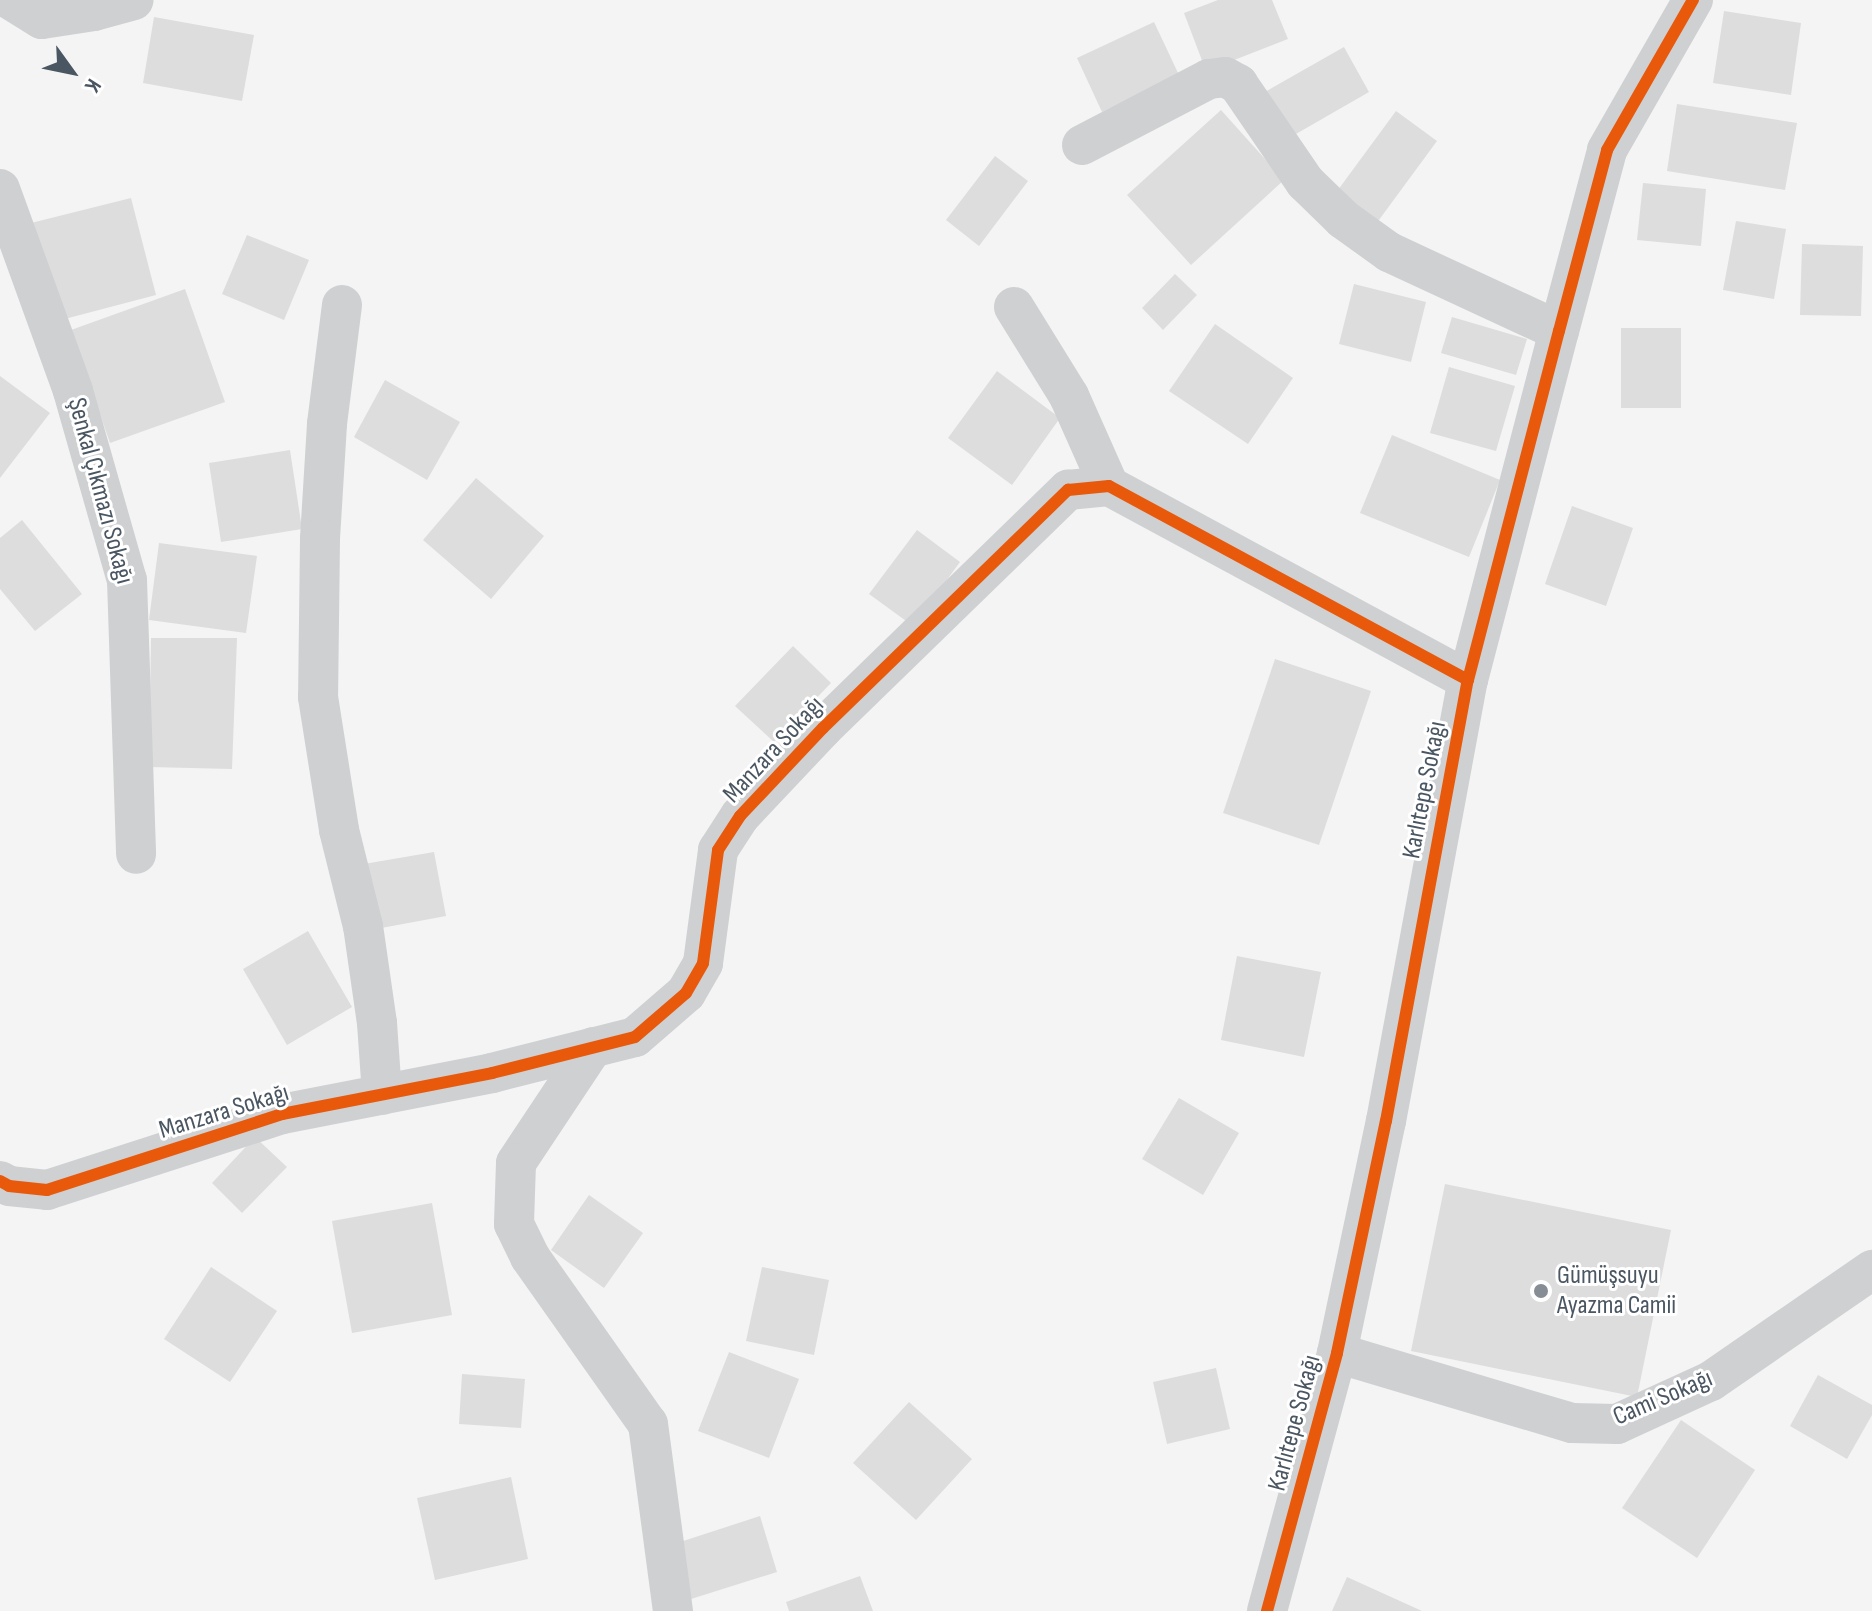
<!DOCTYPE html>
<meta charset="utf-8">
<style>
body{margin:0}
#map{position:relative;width:1872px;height:1611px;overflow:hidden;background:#f4f4f4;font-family:"Sofia Sans Condensed",sans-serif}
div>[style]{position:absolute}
.building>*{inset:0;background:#ddddde}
.street>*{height:40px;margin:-20px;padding:0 20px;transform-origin:20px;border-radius:20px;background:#ced0d2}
.cycleway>*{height:12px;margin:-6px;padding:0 6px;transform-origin:6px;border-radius:6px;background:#e8590c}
.dots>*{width:22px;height:22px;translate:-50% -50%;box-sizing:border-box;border:4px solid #fff;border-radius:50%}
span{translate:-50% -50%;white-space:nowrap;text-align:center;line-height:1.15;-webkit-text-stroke:6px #fff;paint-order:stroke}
.street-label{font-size:26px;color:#4a5661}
.poi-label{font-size:26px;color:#4a5661}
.left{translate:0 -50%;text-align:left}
.north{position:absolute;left:32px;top:32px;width:80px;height:80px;-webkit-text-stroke:6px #fff;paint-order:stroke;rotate:123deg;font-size:22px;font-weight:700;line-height:32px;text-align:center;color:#4a5661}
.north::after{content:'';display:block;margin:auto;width:28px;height:36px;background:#4a5661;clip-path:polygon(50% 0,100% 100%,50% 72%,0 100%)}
</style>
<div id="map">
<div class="building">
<i style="clip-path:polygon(1218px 0,1272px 0,1288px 39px,1206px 71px,1184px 13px)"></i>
<i style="clip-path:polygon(1724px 11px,1801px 23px,1791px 95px,1713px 83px)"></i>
<i style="clip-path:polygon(154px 17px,254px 35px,242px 101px,143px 83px)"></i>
<i style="clip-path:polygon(1154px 22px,1179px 75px,1102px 112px,1077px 58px)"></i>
<i style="clip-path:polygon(1344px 47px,1369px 92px,1289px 138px,1263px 93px)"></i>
<i style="clip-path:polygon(1677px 104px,1797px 123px,1785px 190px,1667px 171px)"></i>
<i style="clip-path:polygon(1221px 110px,1284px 180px,1191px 265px,1127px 195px)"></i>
<i style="clip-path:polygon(1396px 111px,1437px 141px,1376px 224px,1335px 194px)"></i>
<i style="clip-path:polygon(995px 156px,1028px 181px,979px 246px,946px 220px)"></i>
<i style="clip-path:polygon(1643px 183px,1706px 189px,1701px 246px,1637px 240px)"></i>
<i style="clip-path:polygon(131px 198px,156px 295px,57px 321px,31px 223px)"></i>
<i style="clip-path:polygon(1736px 221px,1786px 229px,1774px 299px,1723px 290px)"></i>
<i style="clip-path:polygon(247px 235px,309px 260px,284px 320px,222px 294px)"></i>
<i style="clip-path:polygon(1802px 244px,1863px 246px,1861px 316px,1800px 315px)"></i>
<i style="clip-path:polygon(1175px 274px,1197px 295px,1163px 330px,1142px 308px)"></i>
<i style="clip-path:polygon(1354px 284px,1426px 302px,1411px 362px,1339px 344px)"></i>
<i style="clip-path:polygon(185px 289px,225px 402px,110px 443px,71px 330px)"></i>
<i style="clip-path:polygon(1452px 317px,1527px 339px,1516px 375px,1441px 353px)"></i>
<i style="clip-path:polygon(1215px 324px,1293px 378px,1248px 444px,1169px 391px)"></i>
<i style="clip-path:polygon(1621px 328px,1681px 328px,1681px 408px,1621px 408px)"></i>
<i style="clip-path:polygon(1449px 367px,1515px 386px,1496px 451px,1430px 433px)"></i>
<i style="clip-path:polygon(997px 371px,1060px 418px,1012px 485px,948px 438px)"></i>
<i style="clip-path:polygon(0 376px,50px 413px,0 478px)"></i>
<i style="clip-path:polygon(385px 380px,460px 422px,427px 480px,354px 437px)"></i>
<i style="clip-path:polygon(1392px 435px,1500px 480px,1469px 557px,1360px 513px)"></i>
<i style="clip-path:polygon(290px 450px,302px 529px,221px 542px,209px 463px)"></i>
<i style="clip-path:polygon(476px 478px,544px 536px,491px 599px,423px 540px)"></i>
<i style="clip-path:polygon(1572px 506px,1633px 528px,1606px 606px,1545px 584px)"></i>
<i style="clip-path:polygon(22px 520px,82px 594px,35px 631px,0 589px,0 538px)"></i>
<i style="clip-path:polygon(917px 530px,960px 562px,913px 626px,869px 594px)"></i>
<i style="clip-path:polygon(159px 543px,257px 556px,246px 633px,149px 620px)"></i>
<i style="clip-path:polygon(151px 638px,237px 638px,232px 769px,149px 767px)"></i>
<i style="clip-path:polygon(793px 646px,831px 683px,774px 742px,735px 706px)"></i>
<i style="clip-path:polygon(1275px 659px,1371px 691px,1319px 845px,1223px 813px)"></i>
<i style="clip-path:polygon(434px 852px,446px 916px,376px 929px,364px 864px)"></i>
<i style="clip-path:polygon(308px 931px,352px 1007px,287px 1045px,243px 969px)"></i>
<i style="clip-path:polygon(1237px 956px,1321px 972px,1304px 1057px,1221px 1040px)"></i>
<i style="clip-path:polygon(1179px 1098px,1239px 1133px,1203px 1195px,1142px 1159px)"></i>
<i style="clip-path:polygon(255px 1137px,287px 1167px,242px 1213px,212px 1183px)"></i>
<i style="clip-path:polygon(1445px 1184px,1671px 1230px,1637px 1397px,1411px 1351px)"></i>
<i style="clip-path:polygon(589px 1195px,643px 1233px,604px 1288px,551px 1250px)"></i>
<i style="clip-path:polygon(432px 1203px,452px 1315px,352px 1333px,332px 1221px)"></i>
<i style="clip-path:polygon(211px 1267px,277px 1311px,230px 1382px,164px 1339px)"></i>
<i style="clip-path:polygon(762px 1267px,829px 1280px,814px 1355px,746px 1341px)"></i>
<i style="clip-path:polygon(729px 1352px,799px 1379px,769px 1458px,698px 1431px)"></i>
<i style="clip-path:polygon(1216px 1368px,1230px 1429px,1167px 1444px,1153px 1382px)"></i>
<i style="clip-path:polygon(462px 1374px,525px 1379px,521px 1428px,459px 1424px)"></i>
<i style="clip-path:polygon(1818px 1375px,1872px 1405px,1872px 1415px,1847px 1459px,1790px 1426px)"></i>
<i style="clip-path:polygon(909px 1402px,972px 1459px,916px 1520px,853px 1463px)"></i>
<i style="clip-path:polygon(1681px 1420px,1755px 1470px,1697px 1558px,1622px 1508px)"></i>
<i style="clip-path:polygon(511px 1477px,528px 1559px,435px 1580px,417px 1498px)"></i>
<i style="clip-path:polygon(760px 1516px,777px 1572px,691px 1599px,674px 1544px)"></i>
<i style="clip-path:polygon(860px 1576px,873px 1611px,789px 1611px,786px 1602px)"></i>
<i style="clip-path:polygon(1347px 1577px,1422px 1611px,1332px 1611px)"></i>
</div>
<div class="street">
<i style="left:11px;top:0;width:36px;rotate:32deg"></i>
<i style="left:42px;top:19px;width:53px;rotate:-8.7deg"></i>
<i style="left:94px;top:11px;width:41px;rotate:-15.4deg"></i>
<i style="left:1082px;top:145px;width:143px;rotate:-27.5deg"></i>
<i style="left:1209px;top:79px;width:16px;rotate:-7deg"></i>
<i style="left:1225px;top:77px;width:15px;rotate:28deg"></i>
<i style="left:1238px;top:84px;width:119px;rotate:55.6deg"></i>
<i style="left:1305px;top:182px;width:53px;rotate:44.2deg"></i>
<i style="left:1343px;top:219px;width:57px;rotate:35.7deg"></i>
<i style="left:1389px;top:252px;width:187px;rotate:24.9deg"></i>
<i style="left:0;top:189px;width:215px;rotate:70.1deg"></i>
<i style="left:73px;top:391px;width:197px;rotate:74.1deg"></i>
<i style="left:127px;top:580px;width:274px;rotate:88.1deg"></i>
<i style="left:342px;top:305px;width:120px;rotate:97.2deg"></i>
<i style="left:327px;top:424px;width:115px;rotate:93.5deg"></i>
<i style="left:320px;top:539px;width:158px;rotate:90.7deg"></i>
<i style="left:318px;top:697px;width:135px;rotate:81deg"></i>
<i style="left:339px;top:830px;width:99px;rotate:76deg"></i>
<i style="left:363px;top:926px;width:98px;rotate:81.8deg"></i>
<i style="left:377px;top:1023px;width:72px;rotate:86deg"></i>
<i style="left:1014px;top:307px;width:105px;rotate:58.3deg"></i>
<i style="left:1069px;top:396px;width:98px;rotate:66deg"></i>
<i style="left:593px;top:1047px;width:139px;rotate:123.6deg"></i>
<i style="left:516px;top:1163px;width:61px;rotate:91.9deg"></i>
<i style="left:514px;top:1224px;width:37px;rotate:64deg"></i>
<i style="left:530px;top:1257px;width:204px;rotate:54.8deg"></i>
<i style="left:648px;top:1424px;width:189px;rotate:82.4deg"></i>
<i style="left:0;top:1181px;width:10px;rotate:29deg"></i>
<i style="left:9px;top:1186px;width:38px;rotate:6deg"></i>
<i style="left:47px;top:1190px;width:247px;rotate:-17.9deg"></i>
<i style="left:282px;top:1114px;width:214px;rotate:-11deg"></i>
<i style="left:492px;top:1073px;width:147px;rotate:-14.1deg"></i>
<i style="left:635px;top:1037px;width:67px;rotate:-40.8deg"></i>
<i style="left:686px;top:993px;width:34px;rotate:-60deg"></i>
<i style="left:703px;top:963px;width:114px;rotate:-82.4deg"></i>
<i style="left:718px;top:850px;width:40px;rotate:-57.1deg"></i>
<i style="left:740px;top:816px;width:121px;rotate:-46.7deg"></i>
<i style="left:823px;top:728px;width:342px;rotate:-44.2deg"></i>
<i style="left:1068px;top:490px;width:41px;rotate:-5.6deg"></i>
<i style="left:1109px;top:486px;width:408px;rotate:28.4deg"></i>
<i style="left:1337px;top:1353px;width:245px;rotate:16.6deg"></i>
<i style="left:1572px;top:1423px;width:45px;rotate:1.3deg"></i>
<i style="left:1617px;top:1424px;width:103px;rotate:-24.6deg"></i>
<i style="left:1711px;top:1381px;width:196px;rotate:-34.6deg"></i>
<i style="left:1267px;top:1611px;width:267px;rotate:-74.8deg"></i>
<i style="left:1337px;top:1353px;width:237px;rotate:-78.1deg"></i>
<i style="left:1386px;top:1121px;width:449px;rotate:-79.5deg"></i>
<i style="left:1468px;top:680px;width:361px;rotate:-75.4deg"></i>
<i style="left:1559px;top:331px;width:187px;rotate:-75.1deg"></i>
<i style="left:1607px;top:150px;width:173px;rotate:-60.2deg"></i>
</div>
<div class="cycleway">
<i style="left:0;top:1181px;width:10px;rotate:29deg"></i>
<i style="left:9px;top:1186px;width:38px;rotate:6deg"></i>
<i style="left:47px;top:1190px;width:247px;rotate:-17.9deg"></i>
<i style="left:282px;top:1114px;width:214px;rotate:-11deg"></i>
<i style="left:492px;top:1073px;width:147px;rotate:-14.1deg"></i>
<i style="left:635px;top:1037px;width:67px;rotate:-40.8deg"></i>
<i style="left:686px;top:993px;width:34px;rotate:-60deg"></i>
<i style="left:703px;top:963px;width:114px;rotate:-82.4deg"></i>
<i style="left:718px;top:850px;width:40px;rotate:-57.1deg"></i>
<i style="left:740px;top:816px;width:121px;rotate:-46.7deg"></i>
<i style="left:823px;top:728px;width:342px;rotate:-44.2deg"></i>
<i style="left:1068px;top:490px;width:41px;rotate:-5.6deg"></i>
<i style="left:1109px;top:486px;width:408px;rotate:28.4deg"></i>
<i style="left:1267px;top:1611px;width:267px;rotate:-74.8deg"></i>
<i style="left:1337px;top:1353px;width:237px;rotate:-78.1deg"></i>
<i style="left:1386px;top:1121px;width:449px;rotate:-79.5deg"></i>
<i style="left:1468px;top:680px;width:361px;rotate:-75.4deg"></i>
<i style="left:1559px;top:331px;width:187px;rotate:-75.1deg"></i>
<i style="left:1607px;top:150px;width:173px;rotate:-60.2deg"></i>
</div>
<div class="dots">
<i style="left:1541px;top:1291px;background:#868d94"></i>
</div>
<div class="street-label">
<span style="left:100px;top:491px;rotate:75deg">Şenkal Çıkmazı Sokağı</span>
<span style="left:774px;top:750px;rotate:-47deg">Manzara Sokağı</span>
<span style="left:1425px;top:790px;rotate:-79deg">Karlıtepe Sokağı</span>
<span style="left:224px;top:1112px;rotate:-17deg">Manzara Sokağı</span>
<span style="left:1663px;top:1398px;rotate:-23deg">Cami Sokağı</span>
<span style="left:1295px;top:1423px;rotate:-75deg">Karlıtepe Sokağı</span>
</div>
<div class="poi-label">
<span class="left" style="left:1557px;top:1291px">Gümüşsuyu<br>Ayazma Camii</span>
</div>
<div class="north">K</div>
</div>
